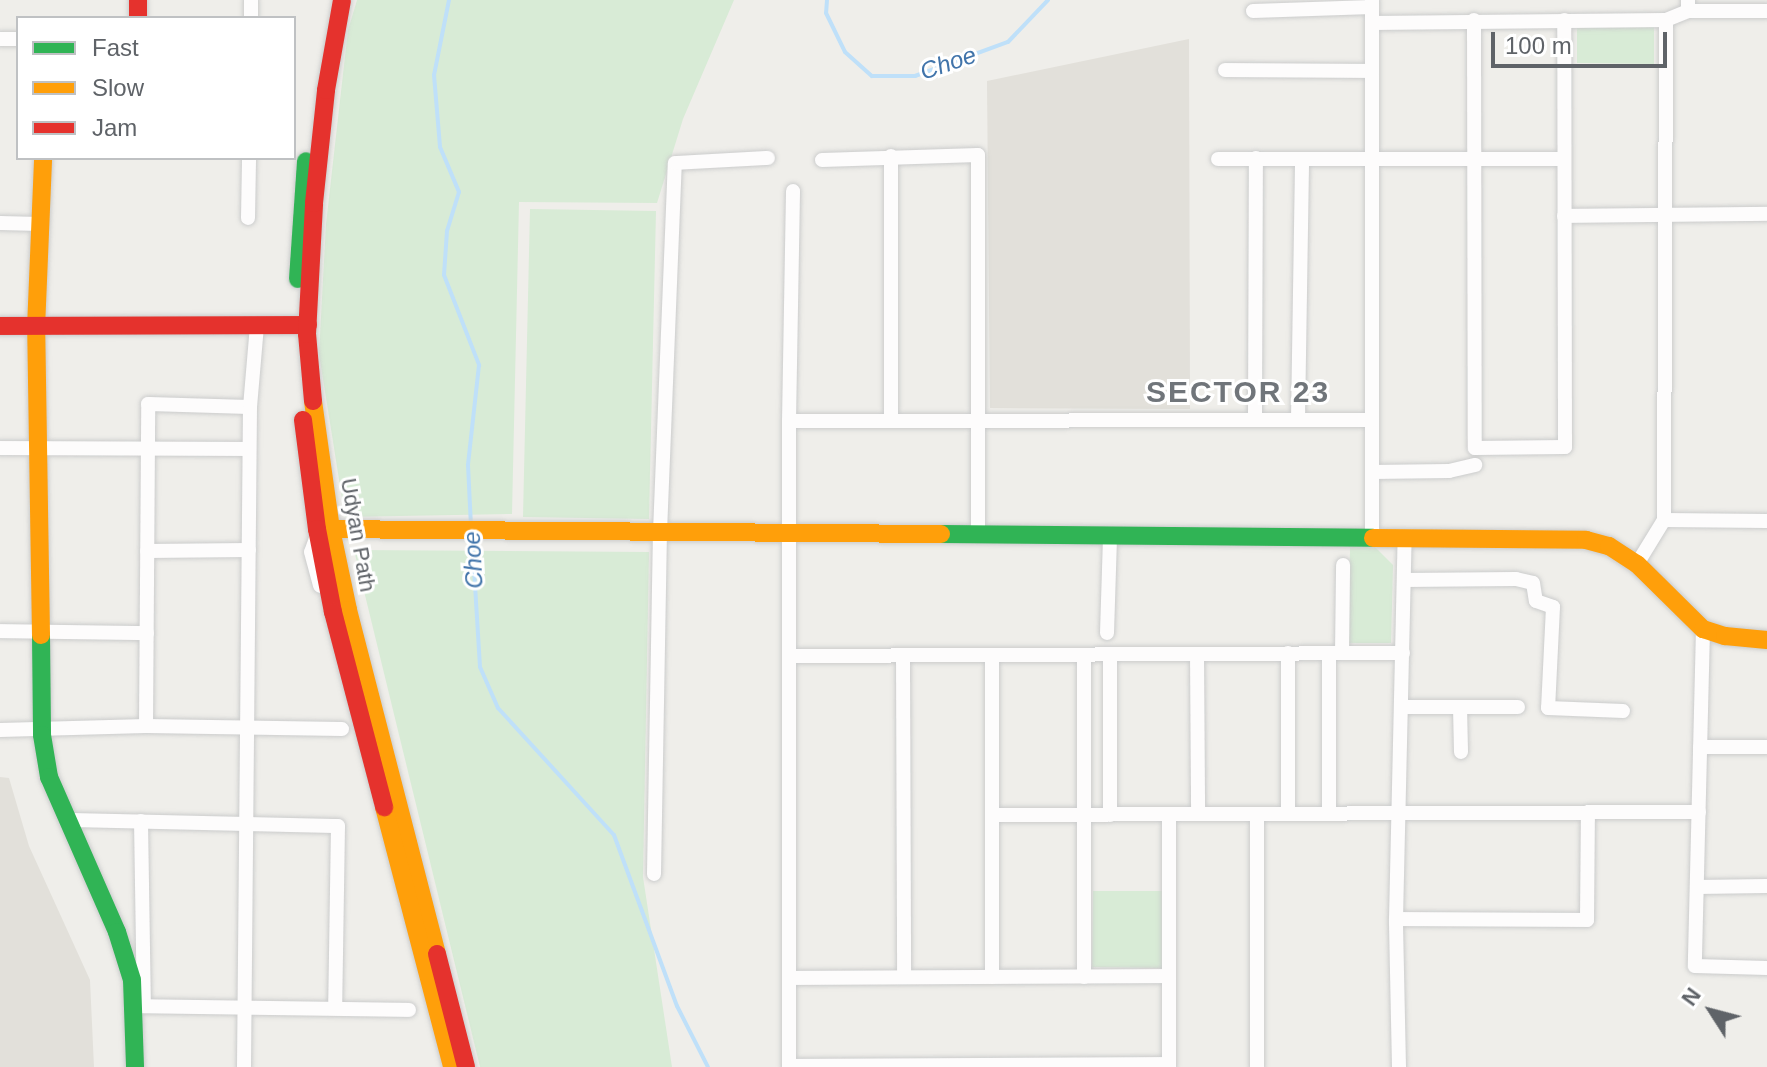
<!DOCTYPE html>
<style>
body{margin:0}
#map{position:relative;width:1767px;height:1067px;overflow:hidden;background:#efeeea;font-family:Helvetica,sans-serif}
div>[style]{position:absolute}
.education>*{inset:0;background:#e2e0da}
.green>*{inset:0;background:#d8ebd6}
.stream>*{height:4px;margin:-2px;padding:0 2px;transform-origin:2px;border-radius:2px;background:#bfe0f9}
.roads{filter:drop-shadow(0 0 2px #cbcccc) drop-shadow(0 0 2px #cbcccc)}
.street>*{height:14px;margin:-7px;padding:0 7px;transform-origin:7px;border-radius:7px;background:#fdfcfc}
.fast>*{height:18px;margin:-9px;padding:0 9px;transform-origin:9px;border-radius:9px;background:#30b455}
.slow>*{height:18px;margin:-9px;padding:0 9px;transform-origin:9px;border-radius:9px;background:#ff9f0a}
.jam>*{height:18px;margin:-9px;padding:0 9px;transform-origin:9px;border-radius:9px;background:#e5322d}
span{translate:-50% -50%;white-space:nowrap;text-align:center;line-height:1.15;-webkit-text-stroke:6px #fff;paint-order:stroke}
.street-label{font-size:22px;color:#5f6368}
.water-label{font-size:24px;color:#4174aa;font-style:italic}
.district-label{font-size:30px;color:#70757a;font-weight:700;letter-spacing:2px}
.legend{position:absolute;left:16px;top:16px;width:280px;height:144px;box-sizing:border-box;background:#fff;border:2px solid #bfc1c3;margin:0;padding:10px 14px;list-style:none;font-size:24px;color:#5f6368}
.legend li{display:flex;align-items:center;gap:16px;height:40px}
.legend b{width:40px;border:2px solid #bfc1c3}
.north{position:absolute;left:1671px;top:971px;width:80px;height:80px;-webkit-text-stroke:6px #fff;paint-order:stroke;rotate:306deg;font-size:22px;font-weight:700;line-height:32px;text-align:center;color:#5f6368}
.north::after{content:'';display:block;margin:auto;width:28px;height:36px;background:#5f6368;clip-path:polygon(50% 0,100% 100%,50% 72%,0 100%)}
.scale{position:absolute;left:1491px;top:32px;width:176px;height:36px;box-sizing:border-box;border:4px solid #5f6368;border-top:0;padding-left:10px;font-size:24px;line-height:28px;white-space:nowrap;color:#5f6368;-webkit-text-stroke:6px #fff;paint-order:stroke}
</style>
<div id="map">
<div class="education">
<i style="clip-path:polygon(1189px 39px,1190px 409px,990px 408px,987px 81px)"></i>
<i style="clip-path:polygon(0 777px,9px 778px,29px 846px,90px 980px,94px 1067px,0 1067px)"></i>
</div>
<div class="green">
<i style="clip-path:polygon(357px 0,734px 0,683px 119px,657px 203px,519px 202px,512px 514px,345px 517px,319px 354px,326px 224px,348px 30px)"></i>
<i style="clip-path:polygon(1577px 26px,1654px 27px,1654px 64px,1577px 63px)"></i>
<i style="clip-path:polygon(530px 209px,656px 211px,649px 519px,523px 517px)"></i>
<i style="clip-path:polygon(1350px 545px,1374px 546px,1393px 565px,1391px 643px,1349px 643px)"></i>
<i style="clip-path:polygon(354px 550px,649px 552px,643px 877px,672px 1067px,480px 1067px)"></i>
<i style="clip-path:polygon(1093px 891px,1164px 891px,1163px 968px,1092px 967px)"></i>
</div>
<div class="stream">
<i style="left:449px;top:0;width:76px;rotate:101.3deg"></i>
<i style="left:434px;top:75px;width:72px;rotate:85.2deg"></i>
<i style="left:440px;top:147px;width:49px;rotate:67.1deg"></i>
<i style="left:459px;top:192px;width:41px;rotate:107.1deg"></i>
<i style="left:447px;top:231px;width:44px;rotate:93.9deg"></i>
<i style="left:444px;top:275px;width:97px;rotate:68.7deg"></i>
<i style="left:479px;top:365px;width:101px;rotate:96.3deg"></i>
<i style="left:468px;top:465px;width:62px;rotate:87.2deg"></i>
<i style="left:827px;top:0;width:13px;rotate:94deg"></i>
<i style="left:826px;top:13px;width:43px;rotate:64deg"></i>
<i style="left:845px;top:52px;width:36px;rotate:42deg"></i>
<i style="left:872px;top:76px;width:43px"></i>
<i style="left:915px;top:76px;width:99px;rotate:-20.1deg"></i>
<i style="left:1008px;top:42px;width:58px;rotate:-46.4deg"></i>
<i style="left:472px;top:536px;width:131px;rotate:86.5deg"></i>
<i style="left:480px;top:667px;width:45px;rotate:66.3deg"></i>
<i style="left:498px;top:708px;width:172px;rotate:47.6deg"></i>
<i style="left:614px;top:835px;width:182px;rotate:69.8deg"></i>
<i style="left:677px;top:1006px;width:68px;rotate:63.1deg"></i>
</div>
<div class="roads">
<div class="street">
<i style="left:1372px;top:0;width:539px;rotate:90deg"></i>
<i style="left:1253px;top:11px;width:119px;rotate:-1.9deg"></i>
<i style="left:1688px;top:11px;width:79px"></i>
<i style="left:251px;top:18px;width:18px;rotate:-90deg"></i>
<i style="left:1474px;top:20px;width:428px;rotate:89.9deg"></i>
<i style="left:1475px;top:448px;width:90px;rotate:-0.6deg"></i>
<i style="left:1565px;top:447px;width:427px;rotate:-90.1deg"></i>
<i style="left:1372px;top:23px;width:294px;rotate:-0.6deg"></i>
<i style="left:1666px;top:20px;width:24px;rotate:-22deg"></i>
<i style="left:1688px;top:11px;width:11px;rotate:-90deg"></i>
<i style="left:0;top:39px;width:18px"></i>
<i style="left:1225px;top:70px;width:147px;rotate:0.4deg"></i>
<i style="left:891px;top:156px;width:264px;rotate:90deg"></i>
<i style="left:1218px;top:159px;width:346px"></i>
<i style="left:822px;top:160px;width:156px;rotate:-1.8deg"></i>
<i style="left:978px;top:155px;width:379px;rotate:90deg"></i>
<i style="left:1564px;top:216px;width:203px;rotate:-0.6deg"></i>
<i style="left:248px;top:218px;width:60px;rotate:-89deg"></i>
<i style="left:0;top:223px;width:40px;rotate:1.4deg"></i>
<i style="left:1255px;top:419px;width:261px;rotate:-89.8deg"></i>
<i style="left:1298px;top:419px;width:259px;rotate:-89.1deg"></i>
<i style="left:789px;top:421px;width:583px;rotate:-0.1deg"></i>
<i style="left:0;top:448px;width:249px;rotate:0.2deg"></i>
<i style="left:1372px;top:472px;width:77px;rotate:-0.7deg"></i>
<i style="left:1449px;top:471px;width:27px;rotate:-13deg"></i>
<i style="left:1664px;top:520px;width:103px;rotate:0.6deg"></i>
<i style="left:318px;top:533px;width:20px;rotate:110deg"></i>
<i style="left:311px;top:552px;width:35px;rotate:75deg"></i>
<i style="left:147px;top:551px;width:102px;rotate:-0.6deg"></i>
<i style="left:1637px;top:564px;width:52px;rotate:-58.5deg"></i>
<i style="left:1664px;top:520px;width:500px;rotate:-89.77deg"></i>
<i style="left:1404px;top:580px;width:112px;rotate:-0.5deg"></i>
<i style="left:1516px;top:579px;width:17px;rotate:13deg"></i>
<i style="left:1533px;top:583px;width:18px;rotate:81deg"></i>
<i style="left:1536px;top:601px;width:18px;rotate:19deg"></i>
<i style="left:1553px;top:607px;width:101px;rotate:92.8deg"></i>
<i style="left:1548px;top:708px;width:75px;rotate:2.3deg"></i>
<i style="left:1703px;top:629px;width:337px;rotate:91.4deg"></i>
<i style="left:1695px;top:966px;width:72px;rotate:1.6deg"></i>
<i style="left:0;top:631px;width:147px;rotate:0.8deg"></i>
<i style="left:1107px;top:633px;width:96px;rotate:-88.2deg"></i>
<i style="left:1288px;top:653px;width:160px;rotate:90deg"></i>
<i style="left:1329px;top:653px;width:161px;rotate:90deg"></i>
<i style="left:1342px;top:653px;width:88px;rotate:-89.3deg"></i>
<i style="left:1197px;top:654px;width:160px;rotate:89.6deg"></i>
<i style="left:903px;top:655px;width:322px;rotate:89.8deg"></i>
<i style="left:1110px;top:655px;width:160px;rotate:90deg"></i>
<i style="left:789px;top:656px;width:614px;rotate:-0.28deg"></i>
<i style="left:1401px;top:707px;width:117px"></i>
<i style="left:1460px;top:707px;width:45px;rotate:88.7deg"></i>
<i style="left:146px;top:726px;width:322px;rotate:-89.6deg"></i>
<i style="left:148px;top:404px;width:102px;rotate:1.7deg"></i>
<i style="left:0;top:730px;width:146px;rotate:-1.6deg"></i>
<i style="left:146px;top:726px;width:196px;rotate:0.9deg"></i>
<i style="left:1700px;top:747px;width:67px"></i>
<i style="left:1169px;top:814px;width:253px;rotate:90deg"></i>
<i style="left:1257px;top:814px;width:253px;rotate:90deg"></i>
<i style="left:992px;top:815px;width:707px;rotate:-0.24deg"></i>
<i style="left:68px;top:820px;width:270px;rotate:1.3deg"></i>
<i style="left:338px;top:826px;width:181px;rotate:90.9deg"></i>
<i style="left:141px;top:821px;width:185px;rotate:89.1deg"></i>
<i style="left:654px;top:874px;width:342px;rotate:-89deg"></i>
<i style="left:660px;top:532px;width:369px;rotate:-87.7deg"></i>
<i style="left:675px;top:163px;width:93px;rotate:-3.1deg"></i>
<i style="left:1697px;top:887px;width:70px;rotate:-0.8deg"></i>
<i style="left:1396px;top:919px;width:191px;rotate:0.3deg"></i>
<i style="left:1587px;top:920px;width:108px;rotate:-89.5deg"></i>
<i style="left:992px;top:977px;width:322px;rotate:-90deg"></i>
<i style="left:1084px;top:977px;width:322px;rotate:-90deg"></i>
<i style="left:789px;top:978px;width:380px;rotate:-0.3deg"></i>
<i style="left:133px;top:1006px;width:276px;rotate:0.8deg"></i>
<i style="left:789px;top:1066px;width:380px;rotate:-0.3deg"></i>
<i style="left:244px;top:1067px;width:660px;rotate:-89.48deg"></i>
<i style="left:250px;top:407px;width:82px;rotate:-85.1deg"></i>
<i style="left:789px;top:1067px;width:646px;rotate:-90deg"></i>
<i style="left:789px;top:421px;width:230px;rotate:-89deg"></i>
<i style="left:1399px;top:1067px;width:148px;rotate:-91.2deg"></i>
<i style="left:1396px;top:919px;width:382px;rotate:-88.7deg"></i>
</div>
<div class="fast">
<i style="left:298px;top:279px;width:118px;rotate:-86.1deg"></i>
<i style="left:941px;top:534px;width:432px;rotate:0.5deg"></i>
<i style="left:41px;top:635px;width:100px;rotate:89.4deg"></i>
<i style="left:42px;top:735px;width:43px;rotate:80.5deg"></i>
<i style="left:49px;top:777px;width:169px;rotate:66.3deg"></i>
<i style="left:117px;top:932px;width:50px;rotate:72.6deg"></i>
<i style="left:132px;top:980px;width:87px;rotate:88deg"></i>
</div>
<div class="slow">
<i style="left:313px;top:401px;width:129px;rotate:82deg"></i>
<i style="left:331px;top:529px;width:83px;rotate:78.1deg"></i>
<i style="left:348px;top:610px;width:355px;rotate:75.5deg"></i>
<i style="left:317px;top:529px;width:624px;rotate:0.46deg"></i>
<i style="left:1373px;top:538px;width:213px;rotate:0.5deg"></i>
<i style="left:1586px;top:540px;width:24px;rotate:15deg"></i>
<i style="left:1609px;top:546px;width:33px;rotate:33deg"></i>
<i style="left:1637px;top:564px;width:93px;rotate:44.6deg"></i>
<i style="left:1703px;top:629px;width:23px;rotate:18deg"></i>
<i style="left:1725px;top:636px;width:42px;rotate:5.4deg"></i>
<i style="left:41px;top:635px;width:307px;rotate:-90.9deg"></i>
<i style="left:36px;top:328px;width:170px;rotate:-87.6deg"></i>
<i style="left:384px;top:807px;width:269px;rotate:75.3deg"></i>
</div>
<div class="jam">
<i style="left:138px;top:0;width:18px;rotate:90deg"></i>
<i style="left:0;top:326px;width:308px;rotate:-0.2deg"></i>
<i style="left:313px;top:401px;width:67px;rotate:-95.1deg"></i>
<i style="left:307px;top:334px;width:131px;rotate:-86.9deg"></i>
<i style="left:314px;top:203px;width:114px;rotate:-83.9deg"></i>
<i style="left:326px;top:90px;width:91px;rotate:-79.9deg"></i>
<i style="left:303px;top:420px;width:110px;rotate:82.7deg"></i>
<i style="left:317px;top:529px;width:85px;rotate:79.1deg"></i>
<i style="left:333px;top:612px;width:202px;rotate:75.3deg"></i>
<i style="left:437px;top:954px;width:117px;rotate:75.6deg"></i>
</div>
</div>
<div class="street-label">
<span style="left:358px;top:535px;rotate:80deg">Udyan Path</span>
</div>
<div class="water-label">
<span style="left:948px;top:63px;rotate:-19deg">Choe</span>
<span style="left:473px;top:560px;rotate:-93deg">Choe</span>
</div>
<div class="district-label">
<span style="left:1238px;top:392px">SECTOR 23</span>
</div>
<ul class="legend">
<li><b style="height:10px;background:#30b455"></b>Fast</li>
<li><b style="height:10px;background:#ff9f0a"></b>Slow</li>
<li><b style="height:10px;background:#e5322d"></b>Jam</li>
</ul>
<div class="north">N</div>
<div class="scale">100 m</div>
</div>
